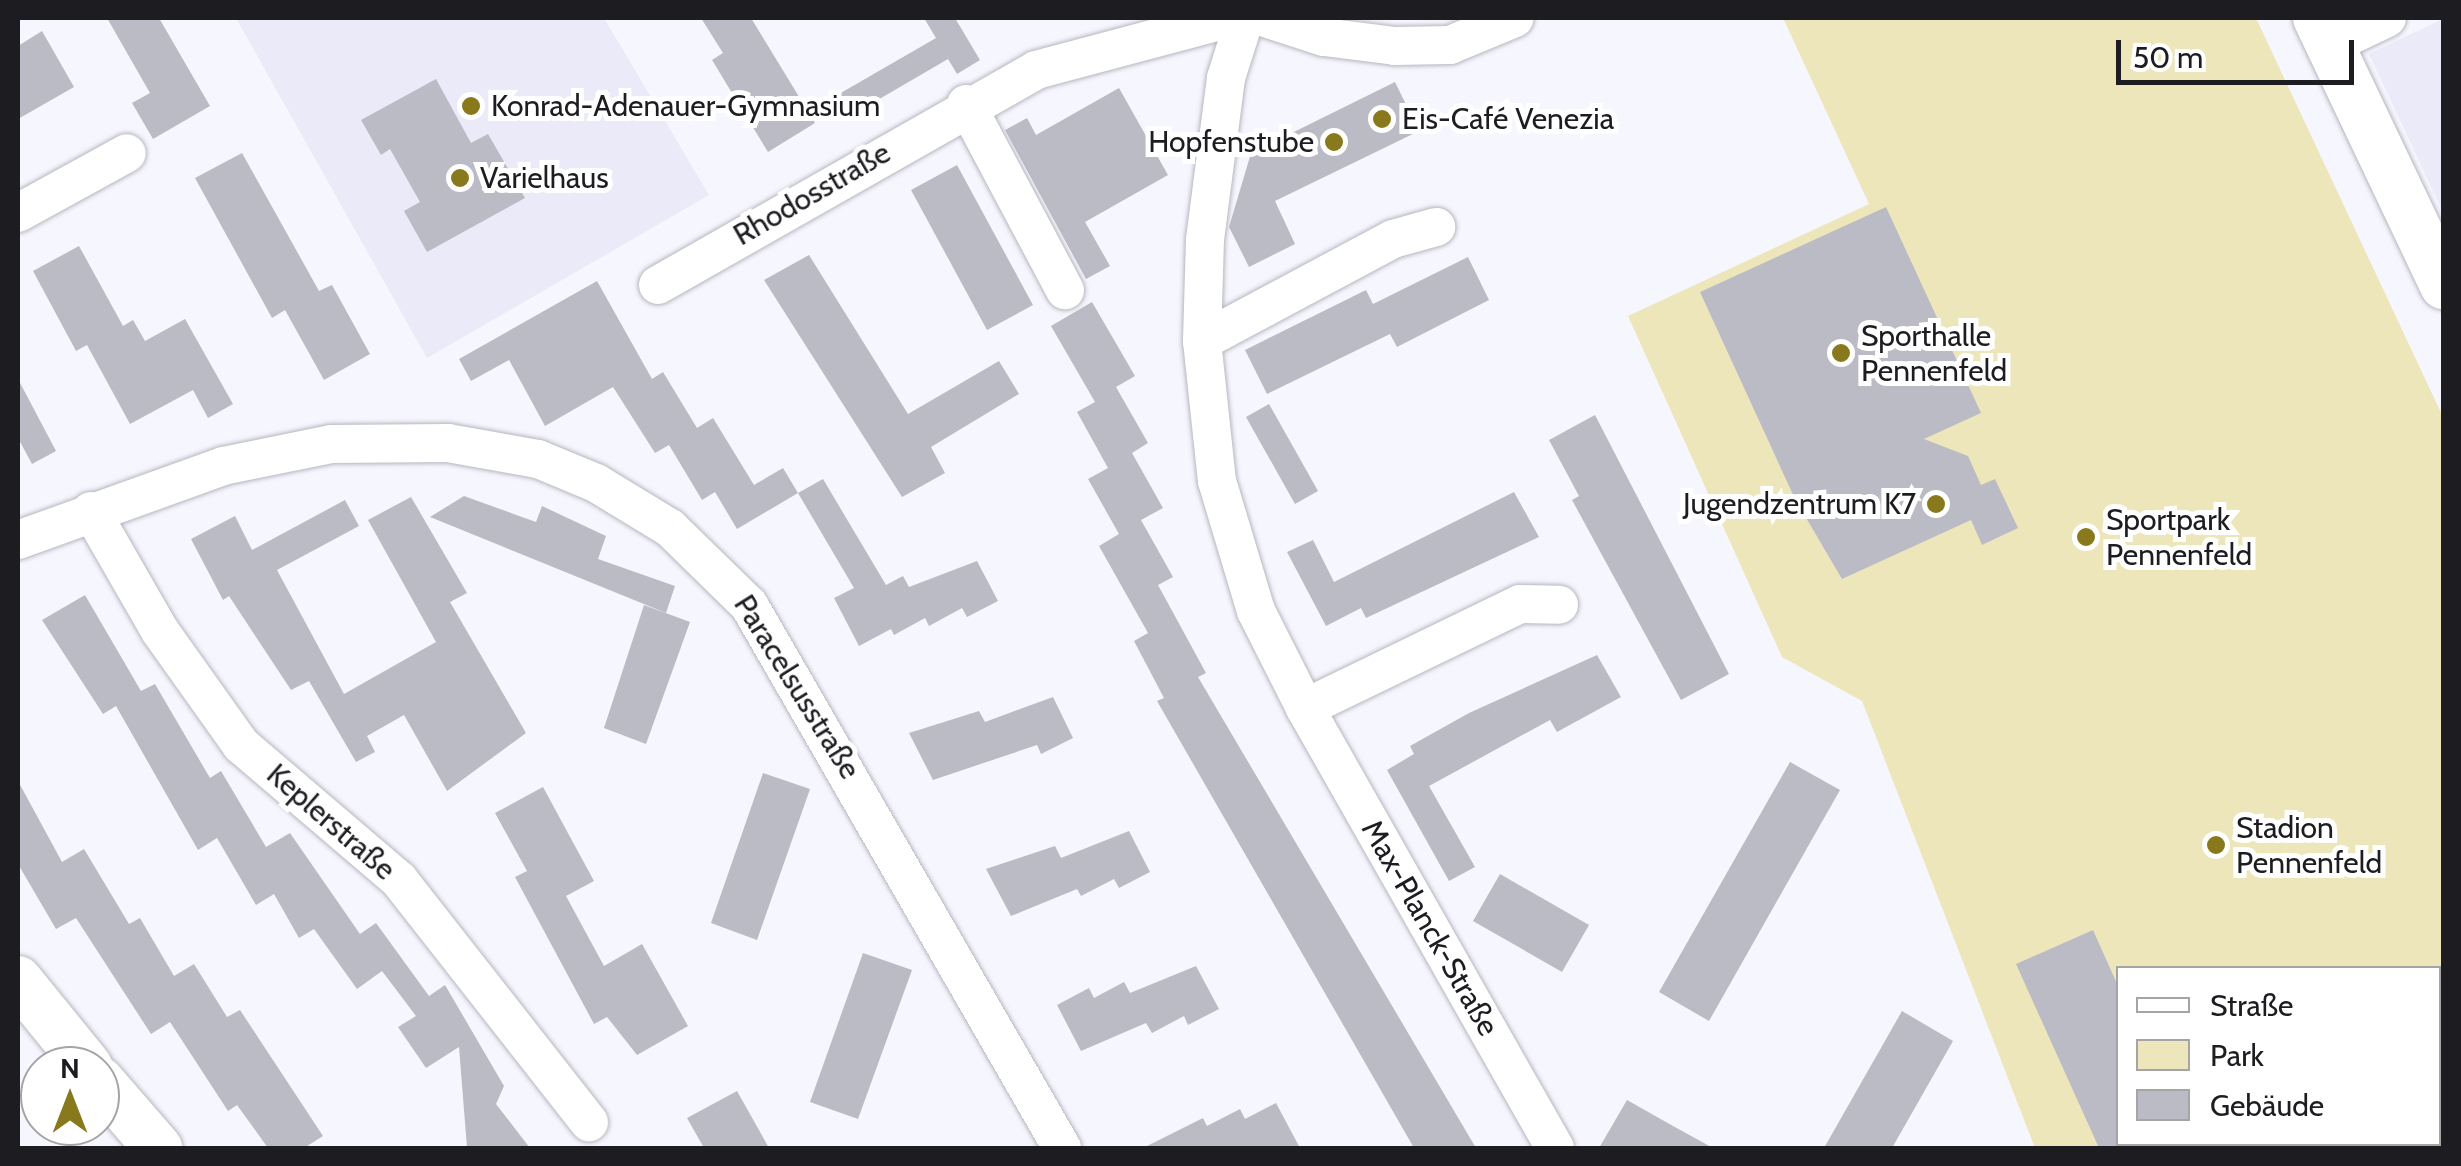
<!DOCTYPE html>
<meta charset="utf-8">
<style>
body{margin:0}
#map{position:relative;width:2461px;height:1166px;overflow:hidden;background:#f6f6fe;font-family:Cabin,sans-serif}
div>[style]{position:absolute}
.built>*{inset:0;background:#eaeaf8}
.green>*{inset:0;background:#eee6bb}
.building>*{inset:0;background:#bbbbc5}
.roads{filter:drop-shadow(0 0 2px #b7b6c0) drop-shadow(0 0 2px #b7b6c0)}
.minor>*{height:38px;margin:-19px;padding:0 19px;transform-origin:19px;border-radius:19px;background:#fff}
.tertiary>*{height:48px;margin:-24px;padding:0 24px;transform-origin:24px;border-radius:24px;background:#fff}
.dots>*{width:28px;height:28px;translate:-50% -50%;box-sizing:border-box;border:5px solid #fff;border-radius:50%}
span{translate:-50% -50%;white-space:nowrap;text-align:center;line-height:1.15;-webkit-text-stroke:10px #fff;paint-order:stroke}
.poi-label{font-size:30px;color:#1d1d21}
.left{translate:0 -50%;text-align:left}
.right{translate:-100% -50%;text-align:right}
.street-label{font-size:30px;color:#1d1d21}
.frame{position:absolute;inset:0;border:20px solid #1d1d21;pointer-events:none}
.legend{position:absolute;left:2116px;top:966px;width:325px;height:180px;box-sizing:border-box;background:#fff;border:2px solid #a5a5a6;margin:0;padding:12px 18px;list-style:none;font-size:30px;color:#1d1d21}
.legend li{display:flex;align-items:center;gap:20px;height:50px}
.legend b{width:50px;border:2px solid #a5a5a6}
.north{position:absolute;left:20px;top:1046px;width:100px;height:100px;box-sizing:border-box;background:#fff;border:2px solid #a5a5a6;border-radius:50%;rotate:0deg;font-size:28px;font-weight:700;line-height:40px;text-align:center;color:#1d1d21}
.north::after{content:'';display:block;margin:auto;width:35px;height:45px;background:#88791d;clip-path:polygon(50% 0,100% 100%,50% 72%,0 100%)}
.scale{position:absolute;left:2116px;top:40px;width:238px;height:45px;box-sizing:border-box;border:5px solid #1d1d21;border-top:0;padding-left:12px;font-size:30px;line-height:35px;white-space:nowrap;color:#1d1d21;-webkit-text-stroke:8px #fff;paint-order:stroke}
</style>
<div id="map">
<div class="built">
<i style="clip-path:polygon(236px 18px,604px 18px,709px 195px,427px 358px)"></i>
<i style="clip-path:polygon(2443px 19px,2443px 212px,2369px 54px)"></i>
</div>
<div class="green">
<i style="clip-path:polygon(evenodd,1783px 18px,2256px 18px,2443px 417px,2443px 1148px,2035px 1148px,1862px 701px,1782px 657px,1628px 316px,1869px 204px,1783px 18px,2118px 968px,2438px 968px,2438px 1144px,2118px 1144px,2118px 968px)"></i>
</div>
<div class="building">
<i style="clip-path:polygon(107px 18px,159px 18px,210px 106px,153px 139px,132px 103px,150px 93px)"></i>
<i style="clip-path:polygon(701px 18px,751px 18px,815px 123px,768px 152px,712px 60px,723px 53px)"></i>
<i style="clip-path:polygon(924px 18px,955px 18px,980px 60px,957px 74px,948px 59px,852px 115px,839px 94px,936px 38px)"></i>
<i style="clip-path:polygon(42px 31px,74px 87px,18px 119px,18px 46px)"></i>
<i style="clip-path:polygon(436px 79px,471px 143px,488px 134px,525px 198px,427px 252px,404px 211px,420px 202px,390px 149px,381px 155px,361px 120px)"></i>
<i style="clip-path:polygon(1395px 82px,1419px 131px,1275px 201px,1295px 244px,1249px 267px,1229px 227px,1251px 153px)"></i>
<i style="clip-path:polygon(1119px 88px,1168px 175px,1085px 222px,1110px 266px,1086px 279px,1005px 130px,1027px 118px,1036px 135px)"></i>
<i style="clip-path:polygon(242px 153px,319px 291px,332px 285px,370px 354px,324px 380px,285px 310px,272px 318px,195px 178px)"></i>
<i style="clip-path:polygon(957px 165px,1033px 305px,987px 330px,911px 190px)"></i>
<i style="clip-path:polygon(1886px 207px,1981px 413px,1924px 439px,1968px 456px,1981px 485px,1995px 479px,2018px 528px,1982px 545px,1971px 520px,1842px 579px,1795px 499px,1700px 292px)"></i>
<i style="clip-path:polygon(79px 246px,123px 326px,133px 320px,145px 341px,185px 319px,233px 404px,208px 418px,193px 390px,130px 424px,87px 345px,76px 351px,33px 271px)"></i>
<i style="clip-path:polygon(809px 255px,908px 414px,999px 361px,1019px 394px,931px 447px,945px 473px,902px 497px,764px 280px)"></i>
<i style="clip-path:polygon(1468px 257px,1489px 300px,1397px 347px,1390px 334px,1267px 394px,1245px 350px,1366px 290px,1373px 304px)"></i>
<i style="clip-path:polygon(597px 281px,652px 379px,663px 372px,697px 428px,713px 418px,754px 485px,783px 468px,798px 493px,737px 529px,715px 492px,702px 500px,669px 445px,655px 453px,613px 387px,545px 426px,509px 360px,471px 381px,459px 359px)"></i>
<i style="clip-path:polygon(1092px 302px,1135px 376px,1116px 387px,1148px 443px,1132px 453px,1163px 508px,1141px 520px,1173px 577px,1158px 585px,1206px 673px,1198px 677px,1476px 1148px,1414px 1148px,1157px 701px,1164px 698px,1134px 641px,1148px 633px,1099px 546px,1119px 534px,1088px 479px,1108px 468px,1077px 412px,1095px 402px,1051px 326px)"></i>
<i style="clip-path:polygon(18px 379px,56px 451px,32px 464px,18px 438px)"></i>
<i style="clip-path:polygon(1269px 404px,1318px 491px,1295px 504px,1246px 417px)"></i>
<i style="clip-path:polygon(1595px 415px,1729px 674px,1681px 700px,1572px 500px,1579px 496px,1549px 440px)"></i>
<i style="clip-path:polygon(823px 479px,886px 585px,903px 576px,909px 587px,977px 561px,998px 601px,967px 617px,962px 608px,929px 626px,925px 618px,894px 635px,891px 629px,859px 646px,834px 598px,854px 588px,798px 493px)"></i>
<i style="clip-path:polygon(1514px 492px,1539px 537px,1366px 618px,1361px 608px,1326px 626px,1287px 552px,1313px 540px,1334px 582px)"></i>
<i style="clip-path:polygon(464px 496px,536px 522px,542px 506px,606px 536px,598px 559px,675px 586px,666px 613px,430px 517px)"></i>
<i style="clip-path:polygon(411px 497px,467px 593px,450px 602px,526px 733px,447px 791px,404px 715px,367px 736px,375px 752px,356px 762px,309px 681px,291px 690px,229px 596px,223px 600px,191px 539px,235px 516px,252px 550px,345px 500px,359px 526px,277px 570px,344px 694px,436px 642px,368px 520px)"></i>
<i style="clip-path:polygon(85px 595px,141px 691px,155px 684px,210px 778px,221px 771px,266px 847px,290px 833px,360px 934px,376px 923px,429px 996px,445px 985px,504px 1086px,496px 1104px,530px 1148px,467px 1148px,459px 1047px,426px 1068px,398px 1027px,416px 1016px,382px 971px,357px 989px,314px 929px,299px 938px,274px 894px,256px 905px,217px 838px,198px 850px,116px 706px,103px 714px,42px 620px)"></i>
<i style="clip-path:polygon(644px 605px,690px 622px,646px 744px,604px 728px)"></i>
<i style="clip-path:polygon(1597px 655px,1621px 697px,1557px 732px,1550px 720px,1429px 786px,1475px 867px,1449px 881px,1387px 770px,1414px 754px,1410px 746px,1469px 713px)"></i>
<i style="clip-path:polygon(1053px 697px,1073px 738px,1041px 754px,1037px 745px,933px 780px,909px 733px,979px 711px,985px 722px)"></i>
<i style="clip-path:polygon(1790px 762px,1840px 790px,1709px 1021px,1659px 992px)"></i>
<i style="clip-path:polygon(763px 773px,810px 789px,757px 940px,711px 923px)"></i>
<i style="clip-path:polygon(18px 781px,62px 862px,84px 849px,129px 924px,140px 918px,174px 976px,194px 964px,227px 1017px,240px 1010px,323px 1136px,304px 1148px,268px 1148px,237px 1105px,228px 1111px,170px 1022px,151px 1034px,76px 918px,56px 929px,18px 864px)"></i>
<i style="clip-path:polygon(543px 787px,594px 881px,566px 896px,604px 966px,642px 944px,688px 1026px,637px 1055px,607px 1017px,594px 1024px,515px 877px,527px 871px,495px 813px)"></i>
<i style="clip-path:polygon(1129px 831px,1150px 872px,1119px 888px,1114px 879px,1081px 896px,1077px 889px,1011px 916px,986px 869px,1055px 846px,1061px 858px)"></i>
<i style="clip-path:polygon(1500px 874px,1589px 925px,1562px 972px,1473px 921px)"></i>
<i style="clip-path:polygon(2093px 930px,2118px 986px,2118px 1148px,2099px 1148px,2016px 964px)"></i>
<i style="clip-path:polygon(863px 953px,912px 970px,858px 1119px,810px 1102px)"></i>
<i style="clip-path:polygon(1196px 966px,1219px 1009px,1188px 1025px,1184px 1016px,1152px 1033px,1146px 1023px,1081px 1051px,1057px 1005px,1089px 988px,1094px 998px,1124px 982px,1130px 993px)"></i>
<i style="clip-path:polygon(1902px 1011px,1953px 1041px,1892px 1148px,1824px 1148px)"></i>
<i style="clip-path:polygon(737px 1091px,769px 1148px,704px 1148px,687px 1118px)"></i>
<i style="clip-path:polygon(1627px 1100px,1673px 1126px,1713px 1148px,1599px 1148px)"></i>
<i style="clip-path:polygon(1276px 1103px,1300px 1148px,1143px 1148px,1203px 1118px,1207px 1126px,1240px 1109px,1245px 1119px)"></i>
</div>
<div class="roads">
<div class="minor">
<i style="left:1245px;top:18px;width:63px;rotate:107.6deg"></i>
<i style="left:1226px;top:78px;width:162px;rotate:97.4deg"></i>
<i style="left:1205px;top:239px;width:102px;rotate:91.7deg"></i>
<i style="left:1202px;top:341px;width:141px;rotate:83.9deg"></i>
<i style="left:1217px;top:481px;width:136px;rotate:73.3deg"></i>
<i style="left:1256px;top:611px;width:109px;rotate:63.2deg"></i>
<i style="left:1305px;top:708px;width:506px;rotate:60.4deg"></i>
<i style="left:1265px;top:18px;width:62px;rotate:17.9deg"></i>
<i style="left:1324px;top:37px;width:72px;rotate:7.2deg"></i>
<i style="left:1395px;top:46px;width:55px;rotate:-1deg"></i>
<i style="left:1450px;top:45px;width:70px;rotate:-22.6deg"></i>
<i style="left:2330px;top:45px;width:63px;rotate:-25.3deg"></i>
<i style="left:966px;top:104px;width:211px;rotate:62deg"></i>
<i style="left:18px;top:213px;width:124px;rotate:-28.8deg"></i>
<i style="left:658px;top:285px;width:435px;rotate:-29.6deg"></i>
<i style="left:1036px;top:70px;width:202px;rotate:-14.9deg"></i>
<i style="left:1202px;top:341px;width:217px;rotate:-28.1deg"></i>
<i style="left:1393px;top:239px;width:45px;rotate:-15.6deg"></i>
<i style="left:91px;top:511px;width:138px;rotate:60.1deg"></i>
<i style="left:160px;top:631px;width:140px;rotate:54.6deg"></i>
<i style="left:241px;top:745px;width:208px;rotate:40.5deg"></i>
<i style="left:399px;top:880px;width:308px;rotate:51.9deg"></i>
<i style="left:18px;top:540px;width:218px;rotate:-19.8deg"></i>
<i style="left:223px;top:466px;width:110px;rotate:-11.5deg"></i>
<i style="left:331px;top:444px;width:117px;rotate:-0.5deg"></i>
<i style="left:448px;top:443px;width:91px;rotate:10.1deg"></i>
<i style="left:538px;top:459px;width:63px;rotate:22.5deg"></i>
<i style="left:596px;top:483px;width:87px;rotate:31.3deg"></i>
<i style="left:670px;top:528px;width:110px;rotate:44.3deg"></i>
<i style="left:749px;top:605px;width:627px;rotate:60.04deg"></i>
<i style="left:1305px;top:708px;width:239px;rotate:-25.8deg"></i>
<i style="left:1520px;top:604px;width:39px;rotate:1deg"></i>
</div>
<div class="tertiary">
<i style="left:2317px;top:18px;width:296px;rotate:64.6deg"></i>
<i style="left:18px;top:980px;width:111px;rotate:50.9deg"></i>
<i style="left:100px;top:1081px;width:89px;rotate:49.1deg"></i>
</div>
</div>
<div class="dots">
<i style="left:471px;top:106px;background:#88791d"></i>
<i style="left:1382px;top:119px;background:#88791d"></i>
<i style="left:1334px;top:142px;background:#88791d"></i>
<i style="left:460px;top:178px;background:#88791d"></i>
<i style="left:1841px;top:353px;background:#88791d"></i>
<i style="left:1936px;top:504px;background:#88791d"></i>
<i style="left:2086px;top:537px;background:#88791d"></i>
<i style="left:2216px;top:845px;background:#88791d"></i>
</div>
<div class="poi-label">
<span class="left" style="left:491px;top:106px">Konrad-Adenauer-Gymnasium</span>
<span class="left" style="left:1402px;top:119px">Eis-Café Venezia</span>
<span class="right" style="left:1314px;top:142px">Hopfenstube</span>
<span class="left" style="left:480px;top:178px">Varielhaus</span>
<span class="left" style="left:1861px;top:353px">Sporthalle<br>Pennenfeld</span>
<span class="right" style="left:1916px;top:504px">Jugendzentrum K7</span>
<span class="left" style="left:2106px;top:537px">Sportpark<br>Pennenfeld</span>
<span class="left" style="left:2236px;top:845px">Stadion<br>Pennenfeld</span>
</div>
<div class="street-label">
<span style="left:812px;top:194px;rotate:-30deg">Rhodosstraße</span>
<span style="left:797px;top:687px;rotate:58deg">Paracelsusstraße</span>
<span style="left:331px;top:822px;rotate:41deg">Keplerstraße</span>
<span style="left:1430px;top:928px;rotate:60deg">Max-Planck-Straße</span>
</div>
<div class="frame"></div>
<ul class="legend">
<li><b style="height:12px;background:#fff"></b>Straße</li>
<li><b style="height:28px;background:#eee6bb"></b>Park</li>
<li><b style="height:28px;background:#bbbbc5"></b>Gebäude</li>
</ul>
<div class="north">N</div>
<div class="scale">50 m</div>
</div>
